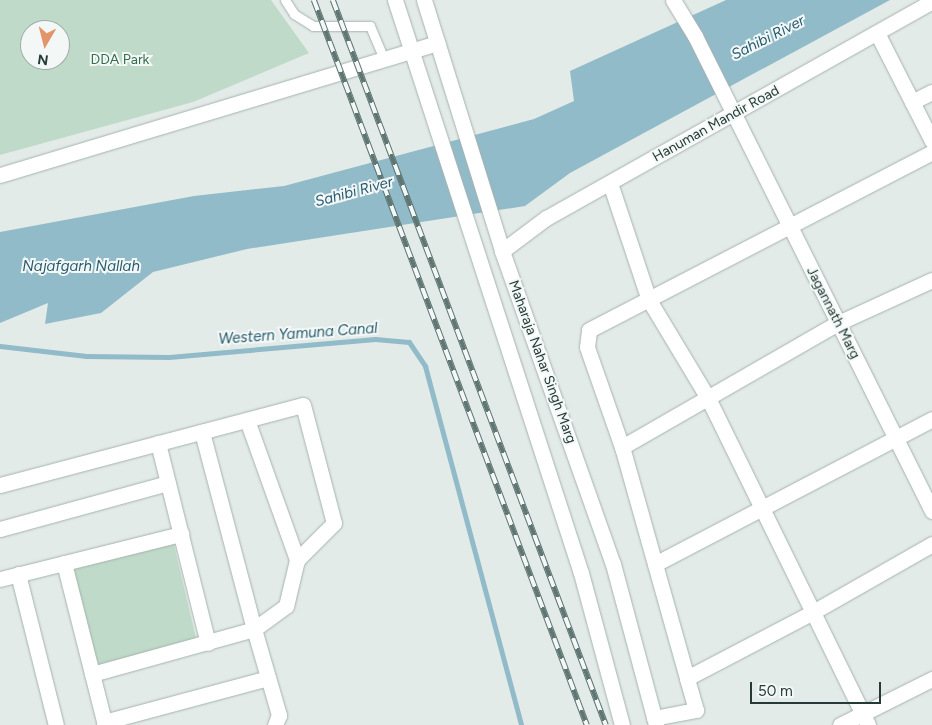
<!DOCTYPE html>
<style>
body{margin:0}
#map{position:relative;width:932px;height:725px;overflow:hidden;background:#e3ebe8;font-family:Figtree,sans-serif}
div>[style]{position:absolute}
.green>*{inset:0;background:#bfdac9}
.water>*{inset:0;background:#92bbca}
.stream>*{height:5px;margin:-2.5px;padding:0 2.5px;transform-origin:2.5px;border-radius:2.5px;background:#92bbca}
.roads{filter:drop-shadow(0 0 1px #a6b2af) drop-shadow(0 0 1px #a6b2af)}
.service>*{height:9px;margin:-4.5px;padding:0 4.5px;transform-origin:4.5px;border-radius:4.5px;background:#fff}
.minor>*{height:15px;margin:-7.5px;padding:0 7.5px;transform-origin:7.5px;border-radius:7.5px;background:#fff}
.tertiary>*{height:15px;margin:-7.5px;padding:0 7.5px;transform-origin:7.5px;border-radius:7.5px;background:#fff}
.secondary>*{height:15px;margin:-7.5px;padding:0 7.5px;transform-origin:7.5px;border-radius:7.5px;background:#fff}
.rail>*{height:5.5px;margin-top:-2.75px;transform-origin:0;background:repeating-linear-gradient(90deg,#f3f8f6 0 11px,#5f7672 0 22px);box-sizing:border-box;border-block:1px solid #5f7672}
span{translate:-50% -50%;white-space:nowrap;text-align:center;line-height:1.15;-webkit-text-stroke:4px #f3f8f6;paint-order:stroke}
.park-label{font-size:14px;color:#346d50}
.street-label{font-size:14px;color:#253a37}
.water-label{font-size:15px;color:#265b6f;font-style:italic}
.north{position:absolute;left:20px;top:20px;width:50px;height:50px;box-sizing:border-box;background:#f3f8f6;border:1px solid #a1acaa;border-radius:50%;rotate:188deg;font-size:14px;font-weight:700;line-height:20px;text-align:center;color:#253a37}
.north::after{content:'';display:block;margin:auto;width:18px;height:22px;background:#e2946b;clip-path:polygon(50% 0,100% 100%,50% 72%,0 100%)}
.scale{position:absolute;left:750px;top:682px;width:131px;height:22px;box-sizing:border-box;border:2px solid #253a37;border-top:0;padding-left:6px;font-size:15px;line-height:18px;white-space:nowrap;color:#253a37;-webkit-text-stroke:4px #f3f8f6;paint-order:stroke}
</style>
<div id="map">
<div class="green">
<i style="clip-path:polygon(evenodd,0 0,271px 0,309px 53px,193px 102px,0 155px,0 0,30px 30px,60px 30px,60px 60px,30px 60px,30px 30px)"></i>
<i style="clip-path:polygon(173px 541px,197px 642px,96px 666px,72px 565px)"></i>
</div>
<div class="water">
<i style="clip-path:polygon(726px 0,890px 0,570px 173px,525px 206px,247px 249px,153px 272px,101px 313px,45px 324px,48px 303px,0 323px,0 232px,194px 196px,284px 186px,534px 119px,574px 101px,570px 71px)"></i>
</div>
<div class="stream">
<i style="left:0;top:346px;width:87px;rotate:6.6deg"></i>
<i style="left:86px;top:356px;width:83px;rotate:0.7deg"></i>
<i style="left:169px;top:357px;width:207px;rotate:-5deg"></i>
<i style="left:375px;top:339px;width:34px;rotate:5deg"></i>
<i style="left:409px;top:342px;width:29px;rotate:56deg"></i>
<i style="left:425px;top:366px;width:372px;rotate:75deg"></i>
</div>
<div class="roads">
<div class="service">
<i style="left:285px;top:0;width:17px;rotate:57deg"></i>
<i style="left:294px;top:14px;width:22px;rotate:32deg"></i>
<i style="left:313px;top:26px;width:57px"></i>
<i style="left:370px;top:26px;width:36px;rotate:67deg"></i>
</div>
<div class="minor">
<i style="left:673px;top:0;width:42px;rotate:58.6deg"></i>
<i style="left:695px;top:36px;width:531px;rotate:63.48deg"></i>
<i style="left:877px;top:33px;width:121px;rotate:63deg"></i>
<i style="left:912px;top:102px;width:22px;rotate:-27deg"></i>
<i style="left:0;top:175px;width:457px;rotate:-16.8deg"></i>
<i style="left:610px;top:183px;width:123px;rotate:71.6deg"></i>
<i style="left:649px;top:300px;width:114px;rotate:59deg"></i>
<i style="left:708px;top:398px;width:364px;rotate:63.9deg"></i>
<i style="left:247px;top:420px;width:149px;rotate:70.3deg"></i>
<i style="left:158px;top:443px;width:206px;rotate:76deg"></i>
<i style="left:623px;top:450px;width:109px;rotate:-109.3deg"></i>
<i style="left:587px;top:347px;width:17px;rotate:-83deg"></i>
<i style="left:589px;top:330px;width:386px;rotate:-27.4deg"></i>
<i style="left:0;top:485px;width:313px;rotate:-14.8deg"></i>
<i style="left:303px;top:405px;width:122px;rotate:75.3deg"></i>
<i style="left:334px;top:523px;width:52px;rotate:135deg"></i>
<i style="left:297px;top:560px;width:47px;rotate:103.4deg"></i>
<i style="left:286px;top:606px;width:39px;rotate:144deg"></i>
<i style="left:254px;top:629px;width:90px;rotate:73.8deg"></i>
<i style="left:279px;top:715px;width:11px;rotate:112deg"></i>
<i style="left:0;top:529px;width:174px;rotate:-15.3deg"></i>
<i style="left:64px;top:563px;width:167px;rotate:75.8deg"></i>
<i style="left:655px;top:564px;width:313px;rotate:-27.6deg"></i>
<i style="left:18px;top:574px;width:156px;rotate:75.9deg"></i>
<i style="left:0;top:579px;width:187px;rotate:-14deg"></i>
<i style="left:92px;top:674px;width:168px;rotate:-15.5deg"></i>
<i style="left:254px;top:629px;width:204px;rotate:-104.8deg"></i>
<i style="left:687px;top:678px;width:240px;rotate:-105.7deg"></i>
<i style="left:622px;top:447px;width:249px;rotate:-29.9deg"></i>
<i style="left:838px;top:323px;width:103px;rotate:-24.6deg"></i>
<i style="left:654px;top:718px;width:43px;rotate:-10.8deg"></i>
<i style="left:696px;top:710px;width:33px;rotate:-106deg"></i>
<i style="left:687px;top:678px;width:142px;rotate:-27.6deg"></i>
<i style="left:813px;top:612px;width:137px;rotate:-29.7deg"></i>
<i style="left:104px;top:722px;width:170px;rotate:-15deg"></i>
<i style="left:840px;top:725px;width:103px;rotate:-26.6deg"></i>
</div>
<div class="tertiary">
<i style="left:502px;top:251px;width:55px;rotate:-36.9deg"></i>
<i style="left:546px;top:218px;width:443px;rotate:-29.3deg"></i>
</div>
<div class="secondary">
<i style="left:395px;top:0;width:602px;rotate:72.02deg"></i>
<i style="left:581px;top:573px;width:157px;rotate:74.9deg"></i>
<i style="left:424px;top:0;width:263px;rotate:72.7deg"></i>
<i style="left:502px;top:251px;width:332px;rotate:70.5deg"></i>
<i style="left:613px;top:564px;width:167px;rotate:75deg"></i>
</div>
</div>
<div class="rail">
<i style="left:314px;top:0;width:775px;rotate:69.37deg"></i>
<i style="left:333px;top:0;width:775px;rotate:69.37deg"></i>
</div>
<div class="park-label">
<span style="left:120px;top:60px">DDA Park</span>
</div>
<div class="street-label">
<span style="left:716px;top:124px;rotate:-29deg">Hanuman Mandir Road</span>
<span style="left:833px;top:313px;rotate:63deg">Jagannath Marg</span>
<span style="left:542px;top:362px;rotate:70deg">Maharaja Nahar Singh Marg</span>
</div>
<div class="water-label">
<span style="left:768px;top:38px;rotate:-27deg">Sahibi River</span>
<span style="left:354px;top:192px;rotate:-15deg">Sahibi River</span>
<span style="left:81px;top:267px">Najafgarh Nallah</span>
<span style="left:298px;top:334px;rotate:-4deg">Western Yamuna Canal</span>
</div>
<div class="north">N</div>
<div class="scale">50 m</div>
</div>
